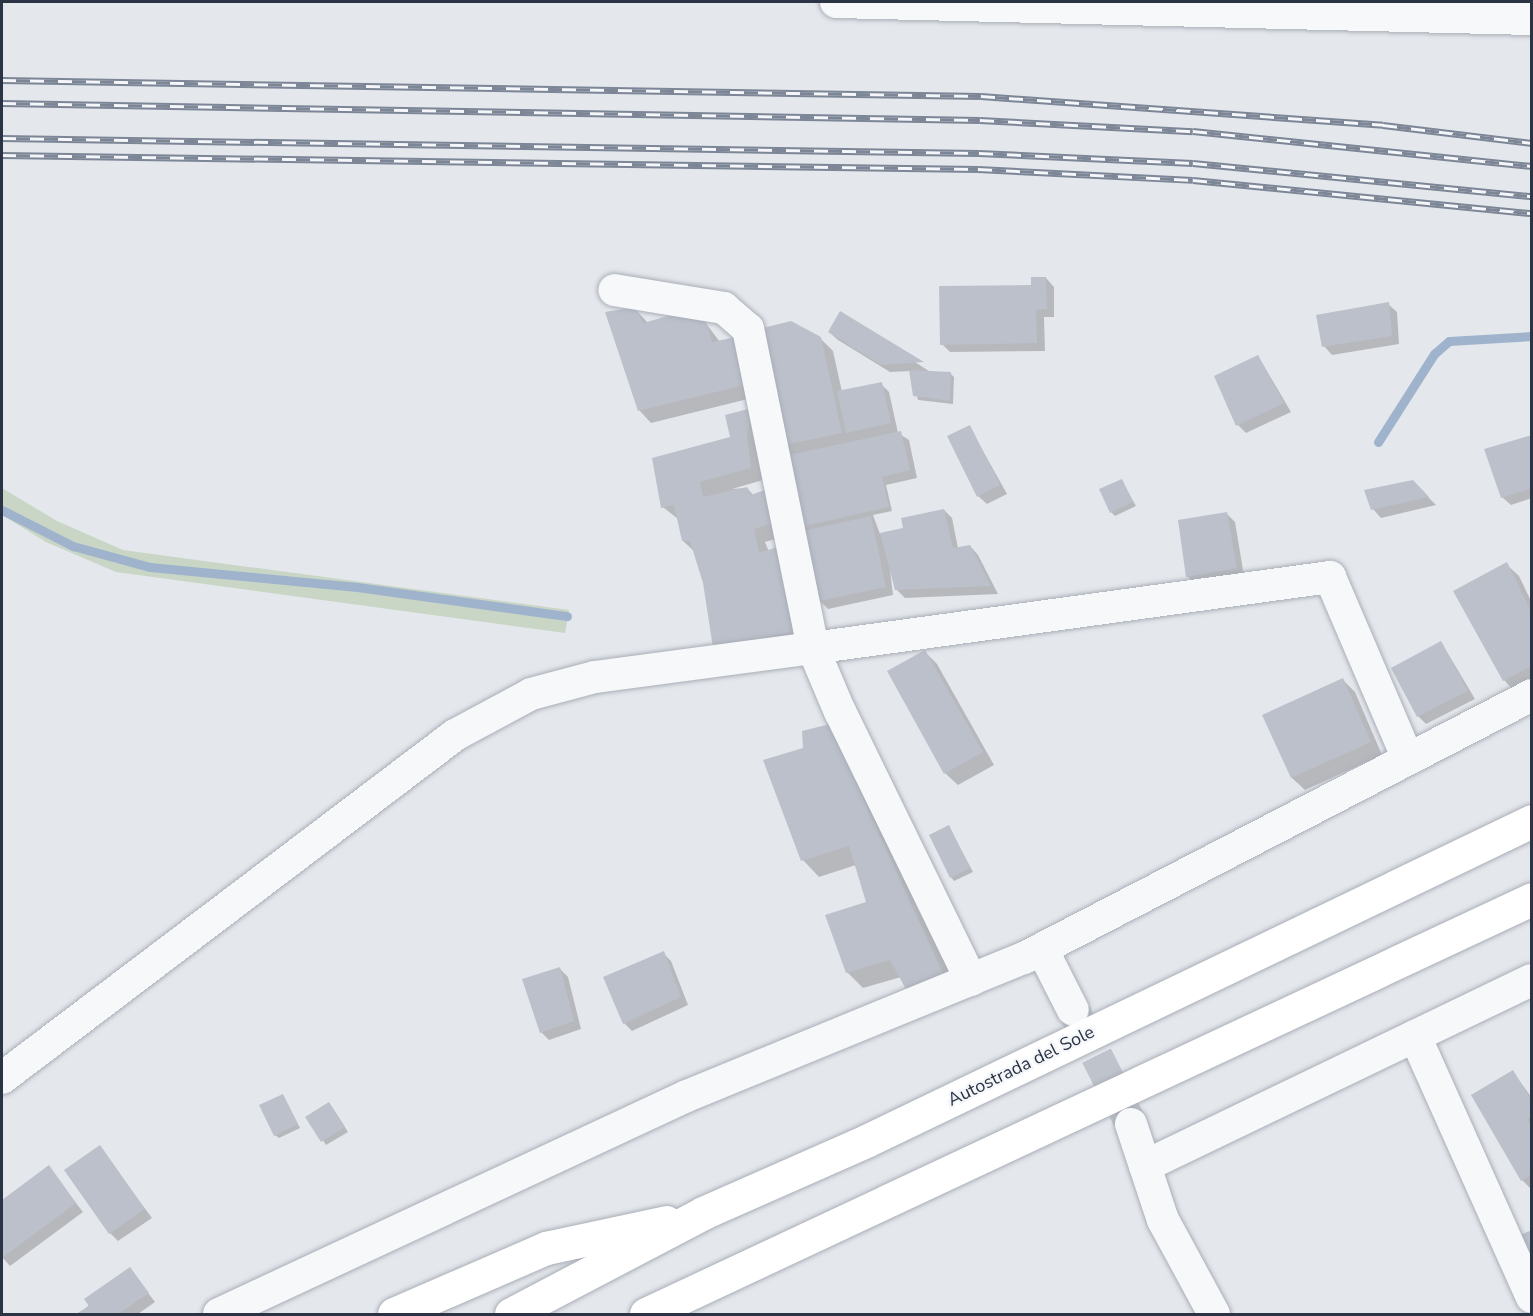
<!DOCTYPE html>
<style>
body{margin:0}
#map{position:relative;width:1533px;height:1316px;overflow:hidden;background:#e4e7ec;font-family:"Nunito Sans",sans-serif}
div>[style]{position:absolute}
.green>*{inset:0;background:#c9d6c5}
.shadow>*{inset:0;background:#0003}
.stream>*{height:9px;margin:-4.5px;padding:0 4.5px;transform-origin:4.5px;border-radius:4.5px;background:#9fb4cc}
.building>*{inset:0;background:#bbc0ca}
.minor-tunnel>*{height:32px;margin-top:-16px;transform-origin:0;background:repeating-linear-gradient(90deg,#bfc3cb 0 32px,transparent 0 48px)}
.roads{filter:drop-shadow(0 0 2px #a9aeb7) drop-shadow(0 0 2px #a9aeb7)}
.minor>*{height:32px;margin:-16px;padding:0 16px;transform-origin:16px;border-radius:16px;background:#f7f8fa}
.motorway>*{height:33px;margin:-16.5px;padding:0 16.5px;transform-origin:16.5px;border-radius:16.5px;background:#fff}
.rail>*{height:7px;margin-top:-3.5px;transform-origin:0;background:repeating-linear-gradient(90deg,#f4f6f9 0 14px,#7d8696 0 28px);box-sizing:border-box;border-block:2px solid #7d8696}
span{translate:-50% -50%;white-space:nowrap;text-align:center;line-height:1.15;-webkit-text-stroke:4.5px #f4f6f9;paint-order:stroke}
.street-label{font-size:18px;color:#2b3445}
.frame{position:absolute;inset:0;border:3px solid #2b3445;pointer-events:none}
</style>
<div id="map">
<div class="green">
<i style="clip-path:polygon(2px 488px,57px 521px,123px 550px,569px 610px,565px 633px,116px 572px,46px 542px,2px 515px)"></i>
</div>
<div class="shadow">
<i style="clip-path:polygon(1046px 278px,1054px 287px,1054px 317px,1044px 317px,1045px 351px,950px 352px,942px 344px)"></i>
<i style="clip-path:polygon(1388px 304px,1397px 312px,1399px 344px,1332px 355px,1324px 346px)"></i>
<i style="clip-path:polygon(635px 309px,648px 323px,705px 322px,760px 396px,651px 423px,639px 410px)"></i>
<i style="clip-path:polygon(840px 314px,932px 373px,951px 374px,954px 377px,953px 404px,918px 400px,911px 371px,890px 372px,838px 340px,829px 332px)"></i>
<i style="clip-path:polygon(820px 338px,833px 351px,842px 392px,881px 384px,889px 392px,898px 433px,909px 440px,917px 478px,886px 485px,892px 511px,873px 515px,880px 534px,904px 529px,944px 510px,952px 518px,958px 548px,970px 546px,978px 555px,998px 594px,905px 598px,896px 589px,889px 562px,893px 595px,828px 609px,820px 601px,806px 532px,801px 526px,792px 456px,781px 446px)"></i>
<i style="clip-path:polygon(1258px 356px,1291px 412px,1246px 433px,1238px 425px)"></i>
<i style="clip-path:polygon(752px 409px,763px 480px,732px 489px,747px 488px,789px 535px,765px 542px,807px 644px,727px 659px,696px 553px,683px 541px,678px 519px,663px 507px,732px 438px)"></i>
<i style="clip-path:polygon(969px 426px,1007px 494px,987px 504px,978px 496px)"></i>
<i style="clip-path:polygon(1532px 436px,1532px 498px,1511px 505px,1502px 497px)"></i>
<i style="clip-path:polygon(1122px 481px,1136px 506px,1115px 516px,1111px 512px)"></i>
<i style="clip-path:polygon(1413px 482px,1436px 505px,1381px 518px,1373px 509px)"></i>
<i style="clip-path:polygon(1227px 514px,1235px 522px,1244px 576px,1195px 584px,1187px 576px)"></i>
<i style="clip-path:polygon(1506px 564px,1519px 576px,1532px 603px,1532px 685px,1516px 693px,1504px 680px)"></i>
<i style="clip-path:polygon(1441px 642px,1475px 699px,1426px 724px,1418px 716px)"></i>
<i style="clip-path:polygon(925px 652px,937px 664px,994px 765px,958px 785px,945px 773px)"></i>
<i style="clip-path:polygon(1342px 679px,1355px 692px,1382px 755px,1305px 790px,1292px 778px,1264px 716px)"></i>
<i style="clip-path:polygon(850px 741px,960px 994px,901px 977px,863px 988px,847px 972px,867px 903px,856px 865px,819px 877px,803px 860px)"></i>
<i style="clip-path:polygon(949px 827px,973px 872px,954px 881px,951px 877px)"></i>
<i style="clip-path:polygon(663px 953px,671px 961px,688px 1005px,632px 1031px,624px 1023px)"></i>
<i style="clip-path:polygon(560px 969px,568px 977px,581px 1029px,549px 1040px,541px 1032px)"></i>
<i style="clip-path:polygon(1513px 1072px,1532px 1098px,1530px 1188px,1522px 1180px)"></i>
<i style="clip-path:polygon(282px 1095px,300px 1128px,279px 1138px,275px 1135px)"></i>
<i style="clip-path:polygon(332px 1107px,348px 1132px,326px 1145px,307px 1117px)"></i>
<i style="clip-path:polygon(99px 1147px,152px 1218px,118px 1241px,110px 1233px)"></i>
<i style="clip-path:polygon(48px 1167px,83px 1212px,10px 1266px,2px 1257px,2px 1202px)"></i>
<i style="clip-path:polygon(130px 1269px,155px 1302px,138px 1314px,79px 1314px)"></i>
</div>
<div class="stream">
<i style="left:1378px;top:442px;width:104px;rotate:-57.5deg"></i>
<i style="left:1434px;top:354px;width:20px;rotate:-41deg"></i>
<i style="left:1449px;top:341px;width:83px;rotate:-3.4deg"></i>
<i style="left:2px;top:510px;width:80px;rotate:26.9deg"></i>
<i style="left:73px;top:546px;width:80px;rotate:15.3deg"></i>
<i style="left:150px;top:567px;width:208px;rotate:5.5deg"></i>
<i style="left:357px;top:587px;width:212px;rotate:7.9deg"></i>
</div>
<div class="building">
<i style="clip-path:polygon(1031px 277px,1046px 277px,1047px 309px,1036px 310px,1037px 343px,940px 345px,939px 286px,1031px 285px)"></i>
<i style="clip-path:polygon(1389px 302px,1392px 336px,1322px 347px,1316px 315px)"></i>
<i style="clip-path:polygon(635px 307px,643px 323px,682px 312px,706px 321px,712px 342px,736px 337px,749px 384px,638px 411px,605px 312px)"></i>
<i style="clip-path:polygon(840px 311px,924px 362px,881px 365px,828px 332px)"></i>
<i style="clip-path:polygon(791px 321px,821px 337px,842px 433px,780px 446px,759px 329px)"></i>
<i style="clip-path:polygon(1258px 355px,1284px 403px,1236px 426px,1214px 376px)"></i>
<i style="clip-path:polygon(909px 370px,951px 372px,950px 401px,913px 396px)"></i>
<i style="clip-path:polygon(882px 382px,891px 423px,846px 433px,837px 391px)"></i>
<i style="clip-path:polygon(752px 408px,747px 436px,751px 468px,700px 482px,703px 497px,747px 487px,751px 495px,767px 489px,777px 522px,754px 529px,759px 553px,777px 547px,795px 631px,713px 648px,703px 583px,690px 541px,682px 541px,674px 505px,661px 508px,652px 458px,730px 437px,725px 415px)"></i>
<i style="clip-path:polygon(970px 425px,1000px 485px,977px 497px,947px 436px)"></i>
<i style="clip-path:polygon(901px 431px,910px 470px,882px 477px,889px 507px,800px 527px,784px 456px)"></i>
<i style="clip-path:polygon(1532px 435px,1532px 488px,1501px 498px,1484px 449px)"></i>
<i style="clip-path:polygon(1122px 479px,1133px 502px,1110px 513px,1099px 489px)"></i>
<i style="clip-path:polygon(1413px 480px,1429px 497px,1371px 510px,1364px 490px)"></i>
<i style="clip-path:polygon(944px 509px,953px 548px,970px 545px,991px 586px,895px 590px,880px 533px,903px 528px,901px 518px)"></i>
<i style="clip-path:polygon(1227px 512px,1237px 568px,1186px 577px,1178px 520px)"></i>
<i style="clip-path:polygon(871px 516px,886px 587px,819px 601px,803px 531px)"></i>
<i style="clip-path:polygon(1507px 562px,1532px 613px,1532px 666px,1503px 681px,1453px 591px)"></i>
<i style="clip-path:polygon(1441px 641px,1468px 691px,1417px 717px,1391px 668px)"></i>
<i style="clip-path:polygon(925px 650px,983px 752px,944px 774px,887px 671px)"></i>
<i style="clip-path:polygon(1343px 678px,1371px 742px,1291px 778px,1262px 715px)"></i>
<i style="clip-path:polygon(834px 723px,859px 790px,945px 978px,908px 993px,890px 960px,846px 973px,825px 915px,866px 902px,849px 846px,801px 861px,763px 760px,803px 748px,802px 731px)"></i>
<i style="clip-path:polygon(949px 825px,970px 868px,950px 878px,929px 835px)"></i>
<i style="clip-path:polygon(664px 951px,681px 997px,623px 1024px,603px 977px)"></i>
<i style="clip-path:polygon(560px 967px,574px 1021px,540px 1033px,522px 979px)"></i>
<i style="clip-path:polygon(1513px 1070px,1532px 1101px,1532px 1117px,1527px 1119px,1532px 1127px,1532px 1174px,1521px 1181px,1471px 1095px)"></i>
<i style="clip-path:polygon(283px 1094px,298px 1124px,274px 1136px,259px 1105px)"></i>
<i style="clip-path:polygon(329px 1102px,345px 1127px,321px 1142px,305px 1117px)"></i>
<i style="clip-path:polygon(100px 1145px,145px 1209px,109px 1234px,64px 1170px)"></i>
<i style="clip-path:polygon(49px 1165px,76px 1203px,2px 1258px,2px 1200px)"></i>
<i style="clip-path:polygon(1532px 1230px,1532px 1259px,1520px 1235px)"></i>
<i style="clip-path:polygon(130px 1267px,149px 1293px,118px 1314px,76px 1314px,89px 1306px,84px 1299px)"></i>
</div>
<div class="minor-tunnel">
<i style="left:1075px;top:1013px;width:118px;rotate:63.2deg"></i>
</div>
<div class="roads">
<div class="minor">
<i style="left:836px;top:2px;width:696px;rotate:1.4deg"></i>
<i style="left:1042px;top:949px;width:68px;rotate:63.1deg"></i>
<i style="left:971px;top:980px;width:298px;rotate:-116deg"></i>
<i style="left:840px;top:712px;width:69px;rotate:-112.9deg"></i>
<i style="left:813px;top:648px;width:522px;rotate:-7.82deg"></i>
<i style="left:1330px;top:577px;width:198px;rotate:66.8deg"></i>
<i style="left:1415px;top:1036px;width:286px;rotate:65.9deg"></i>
<i style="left:2px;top:1078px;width:568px;rotate:-37.13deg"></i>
<i style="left:455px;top:735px;width:86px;rotate:-28.3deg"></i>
<i style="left:531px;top:694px;width:66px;rotate:-14.9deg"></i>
<i style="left:595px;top:677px;width:220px;rotate:-7.6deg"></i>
<i style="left:813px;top:648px;width:326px;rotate:-101.5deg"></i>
<i style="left:748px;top:329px;width:32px;rotate:-139deg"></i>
<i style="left:724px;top:308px;width:111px;rotate:-170.7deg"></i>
<i style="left:1131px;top:1124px;width:101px;rotate:71.6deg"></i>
<i style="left:1163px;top:1220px;width:107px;rotate:61.5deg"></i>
<i style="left:1145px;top:1166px;width:429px;rotate:-25.7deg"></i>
<i style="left:219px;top:1314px;width:516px;rotate:-24.98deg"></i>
<i style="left:687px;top:1096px;width:364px;rotate:-22.3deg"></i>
<i style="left:1024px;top:958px;width:572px;rotate:-27.37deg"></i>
</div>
<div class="motorway">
<i style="left:394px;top:1314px;width:166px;rotate:-23.5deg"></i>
<i style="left:546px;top:1248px;width:123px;rotate:-12.2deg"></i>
<i style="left:511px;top:1314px;width:217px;rotate:-27.7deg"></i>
<i style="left:703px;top:1213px;width:178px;rotate:-23.8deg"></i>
<i style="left:866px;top:1141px;width:739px;rotate:-25.66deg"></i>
<i style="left:646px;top:1314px;width:978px;rotate:-25.1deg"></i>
</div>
</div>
<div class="rail">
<i style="left:2px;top:80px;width:979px;rotate:0.94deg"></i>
<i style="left:981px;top:96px;width:403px;rotate:4.1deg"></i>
<i style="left:1383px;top:125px;width:150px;rotate:6.9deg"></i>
<i style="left:2px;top:103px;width:978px;rotate:1deg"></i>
<i style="left:980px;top:120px;width:213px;rotate:3deg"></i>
<i style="left:1193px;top:131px;width:341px;rotate:5.9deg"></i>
<i style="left:2px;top:138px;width:977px;rotate:0.88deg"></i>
<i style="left:979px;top:153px;width:214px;rotate:2.7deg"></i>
<i style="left:1193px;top:163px;width:341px;rotate:5.6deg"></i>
<i style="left:2px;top:155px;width:976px;rotate:0.82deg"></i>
<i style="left:978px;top:169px;width:215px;rotate:2.9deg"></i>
<i style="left:1193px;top:180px;width:341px;rotate:5.6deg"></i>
</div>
<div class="street-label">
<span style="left:1021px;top:1066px;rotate:-26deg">Autostrada del Sole</span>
</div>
<div class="frame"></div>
</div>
